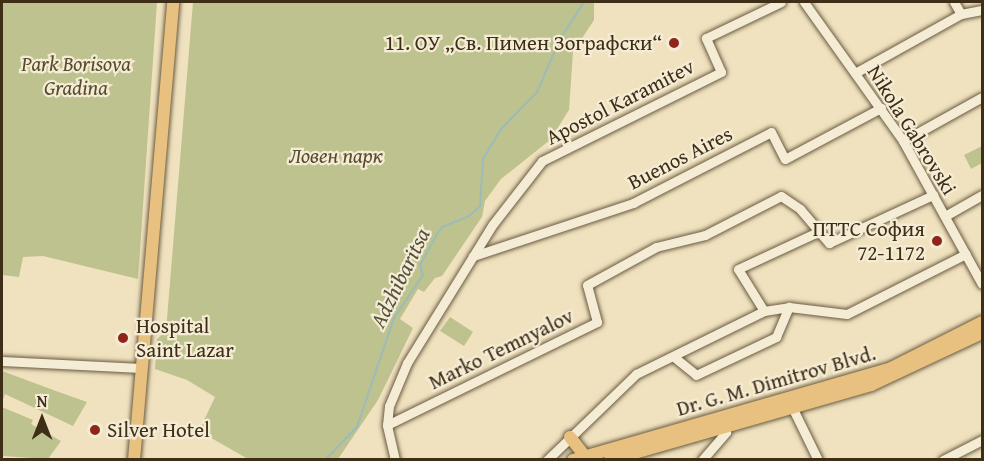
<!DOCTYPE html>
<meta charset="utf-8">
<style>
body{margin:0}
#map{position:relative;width:984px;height:461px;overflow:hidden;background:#f0e2bf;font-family:"Gentium Book Plus",serif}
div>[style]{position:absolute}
.green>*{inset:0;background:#bec28e}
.stream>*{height:2px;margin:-1px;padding:0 1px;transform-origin:1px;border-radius:1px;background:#9cbcb9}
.roads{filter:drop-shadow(0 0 2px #6a5b41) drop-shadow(0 0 2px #6a5b41)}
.minor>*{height:9px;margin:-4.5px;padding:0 4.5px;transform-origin:4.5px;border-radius:4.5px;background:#f5ecd5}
.major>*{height:12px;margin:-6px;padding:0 6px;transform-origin:6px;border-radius:6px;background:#e8c180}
.dots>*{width:16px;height:16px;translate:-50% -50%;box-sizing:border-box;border:3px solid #f5ecd5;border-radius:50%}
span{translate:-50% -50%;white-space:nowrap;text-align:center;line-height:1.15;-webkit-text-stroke:4.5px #f5ecd5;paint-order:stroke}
.poi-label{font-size:21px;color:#3e2e17}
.right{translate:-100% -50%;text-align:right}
.left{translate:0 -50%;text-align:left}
.park-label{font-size:21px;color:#584c2f;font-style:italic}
.street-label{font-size:21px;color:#3e2e17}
.water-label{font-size:22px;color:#565240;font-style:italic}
.frame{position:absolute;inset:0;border:3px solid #3e2e17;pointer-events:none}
.north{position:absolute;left:12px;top:389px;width:60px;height:60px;-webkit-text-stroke:4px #f5ecd5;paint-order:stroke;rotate:0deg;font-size:16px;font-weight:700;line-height:24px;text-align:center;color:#3e2e17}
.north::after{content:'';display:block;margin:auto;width:21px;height:27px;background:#3e2e17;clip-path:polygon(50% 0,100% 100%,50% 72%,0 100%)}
</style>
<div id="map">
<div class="green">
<i style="clip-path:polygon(2px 2px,157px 2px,138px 279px,43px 256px,23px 257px,19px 277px,2px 275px)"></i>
<i style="clip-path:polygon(193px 2px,594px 2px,594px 20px,573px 52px,569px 110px,550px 140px,501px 179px,485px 201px,482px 217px,442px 276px,435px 278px,424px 292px,418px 289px,400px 319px,413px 328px,378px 400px,338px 459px,248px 459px,199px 431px,215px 397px,187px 380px,155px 369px,157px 339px,166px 331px)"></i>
<i style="clip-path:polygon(982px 146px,982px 163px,971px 169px,964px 155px)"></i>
<i style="clip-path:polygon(450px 317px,473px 332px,464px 346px,440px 331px)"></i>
<i style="clip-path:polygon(2px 371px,56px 391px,87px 402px,73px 426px,5px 394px,2px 402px)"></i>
<i style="clip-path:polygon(2px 407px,33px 420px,31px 424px,61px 441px,48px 459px,2px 456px)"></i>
</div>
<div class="stream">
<i style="left:325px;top:460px;width:46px;rotate:-45.9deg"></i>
<i style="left:357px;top:427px;width:115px;rotate:-71.3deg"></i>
<i style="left:394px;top:318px;width:52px;rotate:-56deg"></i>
<i style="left:423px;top:275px;width:10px;rotate:-107deg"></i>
<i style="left:420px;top:265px;width:33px;rotate:-61deg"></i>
<i style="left:436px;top:236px;width:11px;rotate:-56deg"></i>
<i style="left:442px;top:227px;width:29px;rotate:-22deg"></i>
<i style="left:469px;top:216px;width:15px;rotate:-42deg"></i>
<i style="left:480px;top:206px;width:47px;rotate:-86.3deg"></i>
<i style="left:483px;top:159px;width:35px;rotate:-59deg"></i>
<i style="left:501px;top:129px;width:52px;rotate:-45.8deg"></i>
<i style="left:537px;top:92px;width:58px;rotate:-66.5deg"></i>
<i style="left:560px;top:39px;width:44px;rotate:-57deg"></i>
</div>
<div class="roads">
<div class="minor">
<i style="left:804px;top:2px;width:171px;rotate:54.5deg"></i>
<i style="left:903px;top:141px;width:163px;rotate:61.1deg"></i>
<i style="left:954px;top:2px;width:14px;rotate:60deg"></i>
<i style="left:855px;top:73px;width:121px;rotate:-29.1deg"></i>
<i style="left:961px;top:14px;width:21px;rotate:-11deg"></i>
<i style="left:903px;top:141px;width:90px;rotate:-29.1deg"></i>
<i style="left:945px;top:216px;width:43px;rotate:-29.6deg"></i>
<i style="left:473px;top:256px;width:169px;rotate:-18.3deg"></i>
<i style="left:633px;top:203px;width:155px;rotate:-27.2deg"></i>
<i style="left:771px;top:132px;width:30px;rotate:63deg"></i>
<i style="left:785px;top:159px;width:109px;rotate:-28deg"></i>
<i style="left:764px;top:311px;width:49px;rotate:-121.8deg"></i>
<i style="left:738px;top:269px;width:90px;rotate:-24.9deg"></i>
<i style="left:674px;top:357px;width:28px;rotate:39deg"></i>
<i style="left:696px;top:375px;width:89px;rotate:-25.4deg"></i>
<i style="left:776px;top:337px;width:33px;rotate:-67deg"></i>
<i style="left:2px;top:361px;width:139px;rotate:2.9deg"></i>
<i style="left:792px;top:407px;width:59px;rotate:63.9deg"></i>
<i style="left:387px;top:425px;width:234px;rotate:-26.1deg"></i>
<i style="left:597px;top:322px;width:38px;rotate:-105deg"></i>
<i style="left:587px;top:285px;width:79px;rotate:-28.8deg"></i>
<i style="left:656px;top:247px;width:50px;rotate:-13.8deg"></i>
<i style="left:705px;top:235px;width:85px;rotate:-27.2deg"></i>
<i style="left:781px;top:196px;width:23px;rotate:34deg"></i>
<i style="left:800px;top:209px;width:45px;rotate:49.5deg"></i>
<i style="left:829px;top:243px;width:115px;rotate:-24.8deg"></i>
<i style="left:395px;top:460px;width:36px;rotate:-103deg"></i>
<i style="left:387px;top:425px;width:19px;rotate:-84deg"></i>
<i style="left:389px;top:406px;width:47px;rotate:-67.3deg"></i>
<i style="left:407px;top:363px;width:163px;rotate:-58.3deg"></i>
<i style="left:493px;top:224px;width:80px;rotate:-52.1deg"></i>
<i style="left:542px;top:161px;width:200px;rotate:-26.4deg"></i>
<i style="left:721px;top:72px;width:37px;rotate:-114deg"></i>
<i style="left:706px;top:38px;width:83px;rotate:-25.6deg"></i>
<i style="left:547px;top:460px;width:124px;rotate:-44deg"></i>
<i style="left:636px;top:374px;width:143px;rotate:-26.2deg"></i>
<i style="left:764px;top:311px;width:25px;rotate:-9deg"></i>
<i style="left:789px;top:307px;width:58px;rotate:6.9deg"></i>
<i style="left:847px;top:314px;width:133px;rotate:-26.8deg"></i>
<i style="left:702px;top:460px;width:37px;rotate:-49deg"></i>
<i style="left:726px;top:432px;width:5px;rotate:-101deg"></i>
<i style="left:943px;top:460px;width:44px;rotate:-27.1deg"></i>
</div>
<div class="major">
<i style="left:570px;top:437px;width:24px;rotate:52deg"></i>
<i style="left:134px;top:460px;width:460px;rotate:-85.1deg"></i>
<i style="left:573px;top:460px;width:331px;rotate:-16.1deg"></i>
<i style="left:891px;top:368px;width:102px;rotate:-26.8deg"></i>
<i style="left:610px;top:460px;width:272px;rotate:-16deg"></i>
<i style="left:871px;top:385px;width:123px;rotate:-25.1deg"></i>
</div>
</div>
<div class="dots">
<i style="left:674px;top:43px;background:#8f2418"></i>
<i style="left:937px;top:241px;background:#8f2418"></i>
<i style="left:123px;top:338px;background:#8f2418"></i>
<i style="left:95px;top:430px;background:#8f2418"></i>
</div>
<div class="poi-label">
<span class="right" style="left:662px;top:43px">11. ОУ „Св. Пимен Зографски“</span>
<span class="right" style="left:925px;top:241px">ПТТС София<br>72-1172</span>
<span class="left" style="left:136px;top:338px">Hospital<br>Saint Lazar</span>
<span class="left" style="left:107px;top:430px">Silver Hotel</span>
</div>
<div class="park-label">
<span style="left:76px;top:76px">Park Borisova<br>Gradina</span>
<span style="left:336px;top:156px">Ловен парк</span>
</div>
<div class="street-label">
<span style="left:620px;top:102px;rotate:-27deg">Apostol Karamitev</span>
<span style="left:912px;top:130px;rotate:58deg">Nikola Gabrovski</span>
<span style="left:680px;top:158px;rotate:-27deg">Buenos Aires</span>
<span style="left:501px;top:349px;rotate:-26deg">Marko Temnyalov</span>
<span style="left:776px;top:381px;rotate:-16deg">Dr. G. M. Dimitrov Blvd.</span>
</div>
<div class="water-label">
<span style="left:400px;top:278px;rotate:-64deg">Adzhibaritsa</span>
</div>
<div class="frame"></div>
<div class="north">N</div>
</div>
